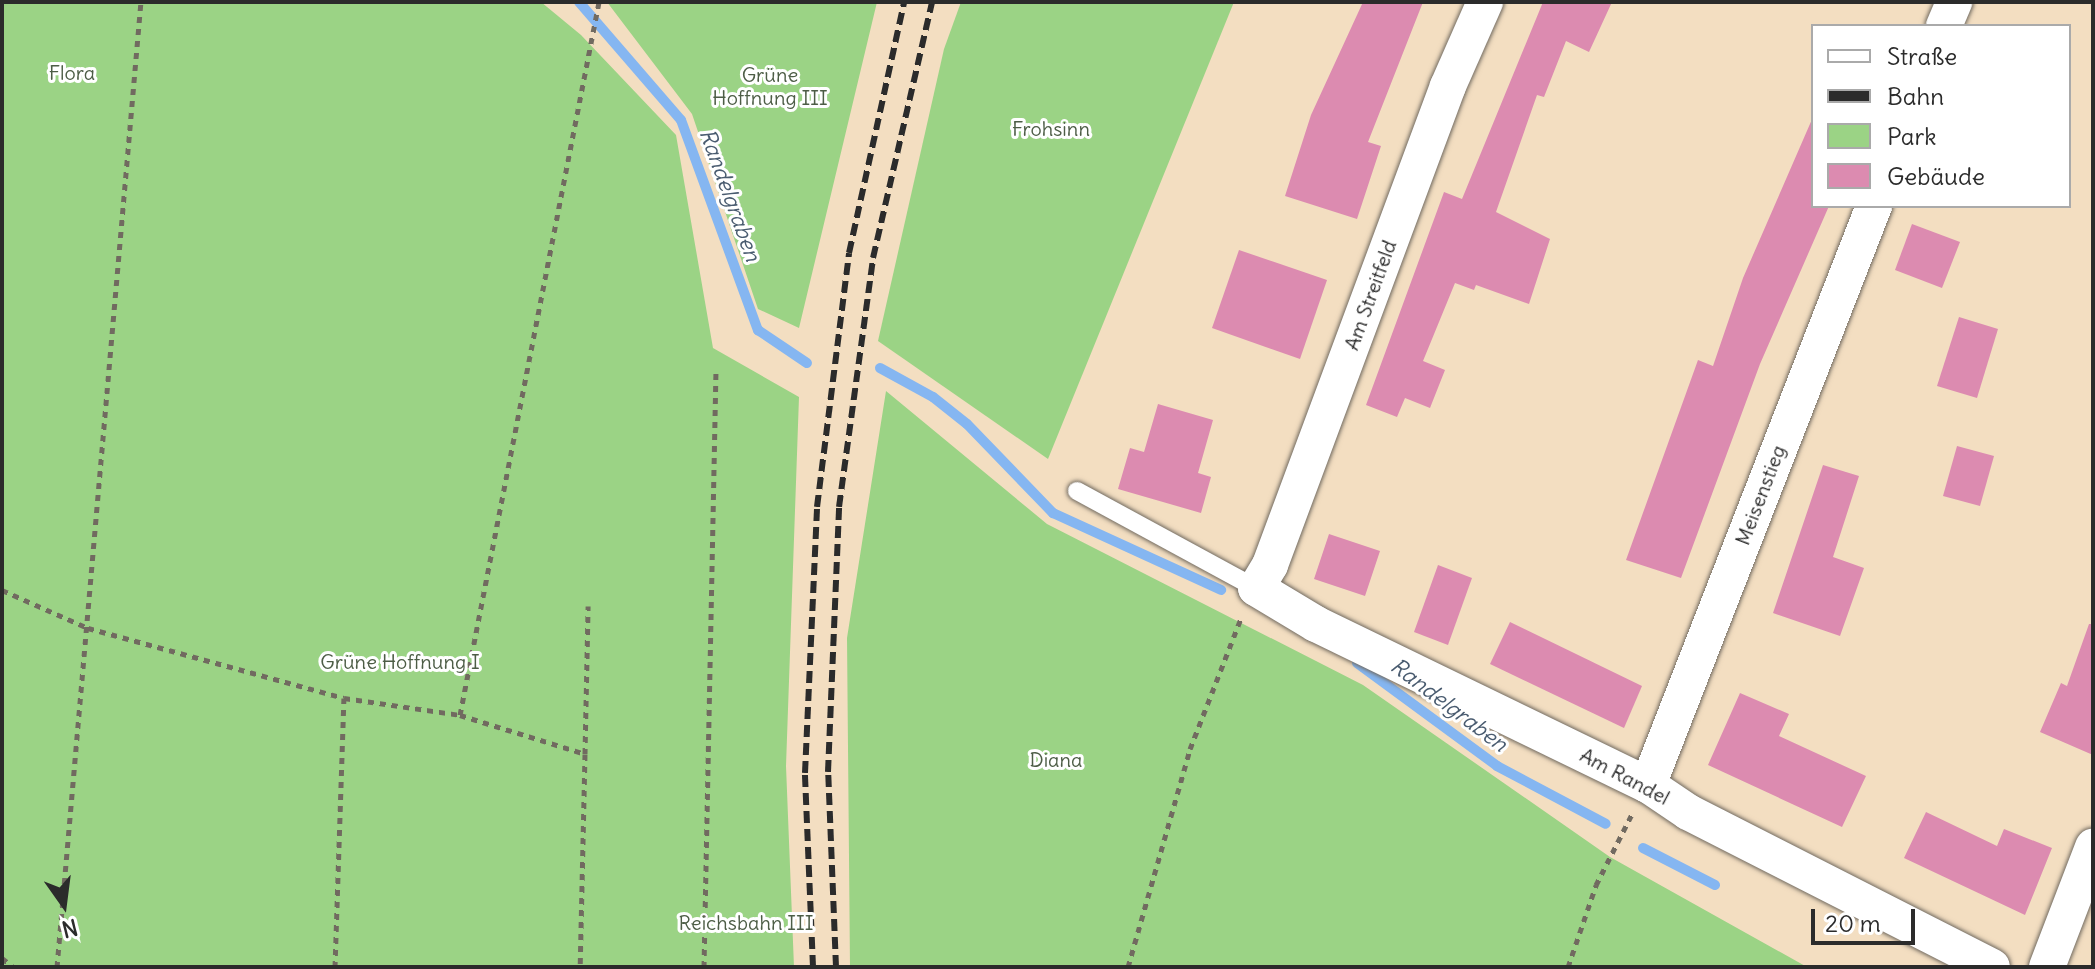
<!DOCTYPE html>
<meta charset="utf-8">
<style>
body{margin:0}
#map{position:relative;width:2095px;height:969px;overflow:hidden;background:#f3dec1;font-family:Delius,sans-serif}
div>[style]{position:absolute}
.green>*{inset:0;background:#9bd385}
.stream>*{height:10px;margin:-5px;padding:0 5px;transform-origin:5px;border-radius:5px;background:#85b6f1}
.building>*{inset:0;background:#dc8bb0}
.path>*{height:5px;margin-top:-2.5px;transform-origin:0;background:repeating-linear-gradient(90deg,#716a60 0 6px,transparent 0 12px)}
.roads{filter:drop-shadow(0 0 2px #716a60) drop-shadow(0 0 2px #716a60)}
.service>*{height:18px;margin:-9px;padding:0 9px;transform-origin:9px;border-radius:9px;background:#fff}
.minor>*{height:36px;margin:-18px;padding:0 18px;transform-origin:18px;border-radius:18px;background:#fff}
.rail>*{height:6px;margin-top:-3px;transform-origin:0;background:repeating-linear-gradient(90deg,#2b2b2b 0 12px,transparent 0 18px)}
span{translate:-50% -50%;white-space:nowrap;text-align:center;line-height:1.15;-webkit-text-stroke:6px #fff;paint-order:stroke}
.park-label{font-size:20px;color:#4d5d46}
.street-label{font-size:20px;color:#2b2b2b}
.water-label{font-size:22px;color:#4a5c70;font-style:italic}
.frame{position:absolute;inset:0;border:4px solid #2b2b2b;pointer-events:none}
.legend{position:absolute;left:1811px;top:24px;width:260px;height:184px;box-sizing:border-box;background:#fff;border:2px solid #aaa;margin:0;padding:10px 14px;list-style:none;font-size:24px;color:#2b2b2b}
.legend li{display:flex;align-items:center;gap:16px;height:40px}
.legend b{width:40px;border:2px solid #aaa}
.north{position:absolute;left:24px;top:865px;width:80px;height:80px;-webkit-text-stroke:6px #fff;paint-order:stroke;rotate:166deg;font-size:22px;font-weight:700;line-height:32px;text-align:center;color:#2b2b2b}
.north::after{content:'';display:block;margin:auto;width:28px;height:36px;background:#2b2b2b;clip-path:polygon(50% 0,100% 100%,50% 72%,0 100%)}
.scale{position:absolute;left:1811px;top:909px;width:104px;height:36px;box-sizing:border-box;border:4px solid #2b2b2b;border-top:0;padding-left:10px;font-size:24px;line-height:28px;white-space:nowrap;color:#2b2b2b;-webkit-text-stroke:6px #fff;paint-order:stroke}
</style>
<div id="map">
<div class="green">
<i style="clip-path:polygon(2px 2px,541px 2px,581px 35px,676px 135px,713px 348px,799px 397px,786px 766px,794px 967px,2px 967px)"></i>
<i style="clip-path:polygon(607px 2px,877px 2px,799px 328px,758px 309px,692px 114px)"></i>
<i style="clip-path:polygon(961px 2px,1234px 2px,1048px 459px,878px 341px,944px 49px)"></i>
<i style="clip-path:polygon(886px 391px,1047px 524px,1363px 685px,1610px 857px,1807px 967px,850px 967px,847px 638px)"></i>
</div>
<div class="stream">
<i style="left:579px;top:2px;width:156px;rotate:49.2deg"></i>
<i style="left:681px;top:120px;width:224px;rotate:69.9deg"></i>
<i style="left:758px;top:330px;width:59px;rotate:34deg"></i>
<i style="left:880px;top:368px;width:60px;rotate:28.7deg"></i>
<i style="left:933px;top:397px;width:43px;rotate:38.5deg"></i>
<i style="left:967px;top:424px;width:124px;rotate:46deg"></i>
<i style="left:1053px;top:513px;width:185px;rotate:24.6deg"></i>
<i style="left:1357px;top:663px;width:174px;rotate:36.3deg"></i>
<i style="left:1497px;top:766px;width:123px;rotate:28deg"></i>
<i style="left:1643px;top:848px;width:81px;rotate:27.2deg"></i>
</div>
<div class="building">
<i style="clip-path:polygon(1363px 2px,1423px 2px,1368px 142px,1381px 146px,1357px 219px,1285px 196px,1311px 115px)"></i>
<i style="clip-path:polygon(1543px 2px,1612px 2px,1589px 52px,1566px 41px,1544px 97px,1537px 95px,1496px 212px,1550px 239px,1529px 304px,1476px 285px,1474px 290px,1455px 283px,1423px 361px,1445px 370px,1430px 408px,1405px 398px,1397px 417px,1366px 405px,1444px 192px,1462px 199px)"></i>
<i style="clip-path:polygon(1813px 117px,1813px 206px,1829px 206px,1760px 364px,1681px 578px,1626px 560px,1698px 360px,1713px 366px,1743px 278px)"></i>
<i style="clip-path:polygon(1912px 224px,1960px 242px,1942px 288px,1895px 270px)"></i>
<i style="clip-path:polygon(1239px 250px,1327px 280px,1300px 359px,1212px 328px)"></i>
<i style="clip-path:polygon(1959px 317px,1998px 329px,1977px 398px,1937px 386px)"></i>
<i style="clip-path:polygon(1158px 404px,1213px 420px,1198px 473px,1211px 477px,1201px 513px,1118px 489px,1130px 448px,1144px 452px)"></i>
<i style="clip-path:polygon(1957px 446px,1994px 456px,1980px 506px,1943px 496px)"></i>
<i style="clip-path:polygon(1823px 465px,1859px 476px,1833px 557px,1864px 568px,1840px 636px,1773px 613px)"></i>
<i style="clip-path:polygon(1329px 534px,1380px 551px,1365px 596px,1314px 579px)"></i>
<i style="clip-path:polygon(1438px 565px,1472px 578px,1448px 645px,1414px 632px)"></i>
<i style="clip-path:polygon(1510px 622px,1642px 686px,1624px 728px,1490px 664px)"></i>
<i style="clip-path:polygon(2089px 624px,2093px 624px,2093px 755px,2040px 732px,2061px 683px,2067px 686px)"></i>
<i style="clip-path:polygon(1740px 693px,1789px 714px,1779px 736px,1866px 776px,1842px 827px,1708px 765px)"></i>
<i style="clip-path:polygon(1926px 812px,1997px 846px,2004px 829px,2052px 848px,2025px 915px,1904px 858px)"></i>
</div>
<div class="path">
<i style="left:2px;top:590px;width:94px;rotate:23.8deg"></i>
<i style="left:88px;top:628px;width:265px;rotate:15.3deg"></i>
<i style="left:344px;top:698px;width:117px;rotate:8.3deg"></i>
<i style="left:460px;top:715px;width:726px;rotate:-78.97deg"></i>
<i style="left:460px;top:715px;width:131px;rotate:17.3deg"></i>
<i style="left:585px;top:754px;width:213px;rotate:91.3deg"></i>
<i style="left:585px;top:754px;width:148px;rotate:-88.8deg"></i>
<i style="left:2px;top:958px;width:14px;rotate:39deg"></i>
<i style="left:57px;top:967px;width:969px;rotate:-85.03deg"></i>
<i style="left:335px;top:967px;width:269px;rotate:-88.1deg"></i>
<i style="left:704px;top:967px;width:596px;rotate:-88.85deg"></i>
<i style="left:1128px;top:967px;width:227px;rotate:-74.1deg"></i>
<i style="left:1190px;top:749px;width:141px;rotate:-68.7deg"></i>
<i style="left:1568px;top:967px;width:87px;rotate:-71.1deg"></i>
<i style="left:1596px;top:885px;width:80px;rotate:-63.1deg"></i>
</div>
<div class="roads">
<div class="service">
<i style="left:1077px;top:491px;width:204px;rotate:28.5deg"></i>
</div>
<div class="minor">
<i style="left:1485px;top:2px;width:92px;rotate:113.8deg"></i>
<i style="left:1448px;top:86px;width:511px;rotate:110.39deg"></i>
<i style="left:1270px;top:565px;width:27px;rotate:121deg"></i>
<i style="left:1256px;top:588px;width:70px;rotate:31deg"></i>
<i style="left:1316px;top:624px;width:369px;rotate:25.9deg"></i>
<i style="left:1648px;top:785px;width:48px;rotate:34deg"></i>
<i style="left:1688px;top:812px;width:341px;rotate:27deg"></i>
<i style="left:1944px;top:26px;width:26px;rotate:-67deg"></i>
<i style="left:1648px;top:785px;width:622px;rotate:-68.68deg"></i>
<i style="left:2047px;top:967px;width:129px;rotate:-69deg"></i>
</div>
</div>
<div class="rail">
<i style="left:813px;top:967px;width:194px;rotate:-92.4deg"></i>
<i style="left:805px;top:773px;width:266px;rotate:-87.4deg"></i>
<i style="left:817px;top:507px;width:256px;rotate:-82.8deg"></i>
<i style="left:849px;top:253px;width:257px;rotate:-77.6deg"></i>
<i style="left:836px;top:967px;width:195px;rotate:-92.3deg"></i>
<i style="left:828px;top:772px;width:265px;rotate:-87.6deg"></i>
<i style="left:839px;top:507px;width:251px;rotate:-82.2deg"></i>
<i style="left:873px;top:258px;width:263px;rotate:-77deg"></i>
</div>
<div class="park-label">
<span style="left:72px;top:72px">Flora</span>
<span style="left:770px;top:86px">Grüne<br>Hoffnung III</span>
<span style="left:1051px;top:128px">Frohsinn</span>
<span style="left:400px;top:661px">Grüne Hoffnung I</span>
<span style="left:1056px;top:759px">Diana</span>
<span style="left:746px;top:922px">Reichsbahn III</span>
</div>
<div class="street-label">
<span style="left:1370px;top:295px;rotate:-70deg">Am Streitfeld</span>
<span style="left:1760px;top:495px;rotate:-69deg">Meisenstieg</span>
<span style="left:1625px;top:776px;rotate:28deg">Am Randel</span>
</div>
<div class="water-label">
<span style="left:730px;top:195px;rotate:70deg">Randelgraben</span>
<span style="left:1449px;top:705px;rotate:37deg">Randelgraben</span>
</div>
<div class="frame"></div>
<ul class="legend">
<li><b style="height:10px;background:#fff"></b>Straße</li>
<li><b style="height:10px;background:#2b2b2b"></b>Bahn</li>
<li><b style="height:22px;background:#9bd385"></b>Park</li>
<li><b style="height:22px;background:#dc8bb0"></b>Gebäude</li>
</ul>
<div class="north">N</div>
<div class="scale">20 m</div>
</div>
